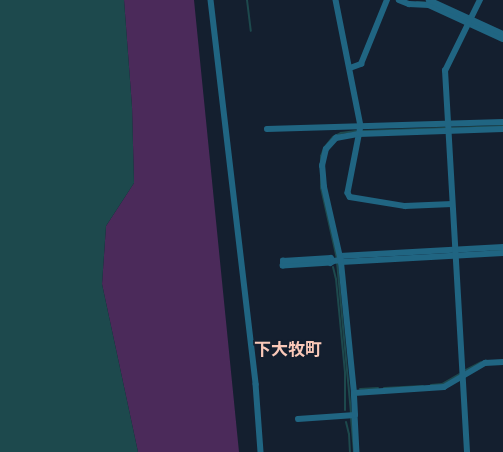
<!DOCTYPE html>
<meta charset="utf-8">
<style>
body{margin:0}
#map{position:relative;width:503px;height:452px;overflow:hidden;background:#141f2f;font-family:"Exo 2","Noto Sans JP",sans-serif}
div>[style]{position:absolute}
.green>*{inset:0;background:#4b2a5a}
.water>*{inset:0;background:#1d494d}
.stream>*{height:2px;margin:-1px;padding:0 1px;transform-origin:1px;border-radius:1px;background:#1d494d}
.street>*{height:5.5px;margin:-2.75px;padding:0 2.75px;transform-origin:2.75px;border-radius:2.75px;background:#206582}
span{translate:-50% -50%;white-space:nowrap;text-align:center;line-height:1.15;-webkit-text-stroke:3.5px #141f2f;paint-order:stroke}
.quarter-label{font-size:17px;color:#fac9b9;font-weight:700}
</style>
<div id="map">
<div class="green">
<i style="clip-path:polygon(124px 0,194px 0,239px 452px,138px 452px,102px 284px,106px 226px,134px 183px,132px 107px)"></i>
</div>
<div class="water">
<i style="clip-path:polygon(0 0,124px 0,132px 107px,134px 183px,106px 226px,102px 284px,138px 452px,0 452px)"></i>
</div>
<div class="stream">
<i style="left:247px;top:0;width:31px;rotate:83deg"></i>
<i style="left:417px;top:2px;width:12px;rotate:5deg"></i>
<i style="left:450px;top:128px;width:53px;rotate:-2.2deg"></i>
<i style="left:362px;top:131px;width:83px;rotate:-2.1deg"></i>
<i style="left:491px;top:251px;width:12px;rotate:-5deg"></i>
<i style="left:337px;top:259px;width:73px;rotate:-102.7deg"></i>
<i style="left:321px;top:188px;width:32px;rotate:-90deg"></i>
<i style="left:321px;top:156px;width:9px;rotate:-69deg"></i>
<i style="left:324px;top:148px;width:14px;rotate:-51deg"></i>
<i style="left:333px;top:137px;width:9px;rotate:-27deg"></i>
<i style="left:341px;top:133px;width:15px;rotate:-8deg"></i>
<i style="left:337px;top:262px;width:152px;rotate:84.7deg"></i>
<i style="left:333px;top:267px;width:12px;rotate:76deg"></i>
<i style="left:336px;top:279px;width:93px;rotate:84.5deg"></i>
<i style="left:345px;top:372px;width:38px;rotate:90deg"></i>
<i style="left:466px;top:370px;width:17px;rotate:-28deg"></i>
<i style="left:431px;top:385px;width:11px;rotate:-5deg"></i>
<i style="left:442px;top:384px;width:20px;rotate:-30deg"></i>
<i style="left:384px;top:388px;width:39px;rotate:-3deg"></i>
<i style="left:360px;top:389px;width:18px;rotate:-3deg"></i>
<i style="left:351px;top:418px;width:34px;rotate:85deg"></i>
<i style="left:346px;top:422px;width:12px;rotate:76deg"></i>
<i style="left:349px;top:434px;width:18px;rotate:87deg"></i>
</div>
<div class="street">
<i style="left:211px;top:0;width:387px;rotate:83.3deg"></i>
<i style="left:256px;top:384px;width:68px;rotate:85.8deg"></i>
<i style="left:336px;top:0;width:128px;rotate:78.8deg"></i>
<i style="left:361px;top:126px;width:68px;rotate:101deg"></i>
<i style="left:348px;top:193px;width:4px;rotate:63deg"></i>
<i style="left:350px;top:197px;width:56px;rotate:9.3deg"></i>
<i style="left:405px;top:206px;width:47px;rotate:-2.4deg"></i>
<i style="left:399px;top:0;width:11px;rotate:22deg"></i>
<i style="left:409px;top:4px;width:20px;rotate:3deg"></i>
<i style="left:429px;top:5px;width:81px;rotate:24.7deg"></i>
<i style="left:429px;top:0;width:81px;rotate:24.7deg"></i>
<i style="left:350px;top:68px;width:12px;rotate:-20deg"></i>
<i style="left:361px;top:64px;width:69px;rotate:-67.9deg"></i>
<i style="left:267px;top:129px;width:236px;rotate:-1.7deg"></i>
<i style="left:340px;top:256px;width:163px;rotate:-3.2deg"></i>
<i style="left:333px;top:261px;width:3px;rotate:135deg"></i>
<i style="left:331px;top:263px;width:48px;rotate:176.4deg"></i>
<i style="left:283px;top:266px;width:5px;rotate:-90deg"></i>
<i style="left:283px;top:261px;width:48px;rotate:-3.6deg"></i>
<i style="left:331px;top:258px;width:4px;rotate:56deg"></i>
<i style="left:333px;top:261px;width:8px;rotate:-7deg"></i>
<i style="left:341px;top:262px;width:162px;rotate:-3.2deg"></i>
<i style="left:354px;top:393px;width:132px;rotate:-95.7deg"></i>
<i style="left:341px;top:262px;width:77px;rotate:-102.8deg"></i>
<i style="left:324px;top:187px;width:21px;rotate:-95deg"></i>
<i style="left:322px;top:166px;width:17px;rotate:-77deg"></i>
<i style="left:326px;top:149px;width:15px;rotate:-48deg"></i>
<i style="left:336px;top:138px;width:23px;rotate:-10deg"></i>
<i style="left:359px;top:134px;width:144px;rotate:-2deg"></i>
<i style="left:355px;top:415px;width:37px;rotate:87deg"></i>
<i style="left:298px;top:419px;width:57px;rotate:-4deg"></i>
<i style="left:355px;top:415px;width:22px;rotate:-93deg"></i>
<i style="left:354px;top:393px;width:90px;rotate:-3.8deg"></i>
<i style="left:444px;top:387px;width:48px;rotate:-30.3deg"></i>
<i style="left:485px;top:363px;width:18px;rotate:-3deg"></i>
<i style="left:467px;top:452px;width:382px;rotate:-93.3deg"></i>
<i style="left:445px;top:71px;width:79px;rotate:-63.8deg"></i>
</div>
<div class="quarter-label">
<span style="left:288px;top:349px">下大牧町</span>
</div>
</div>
